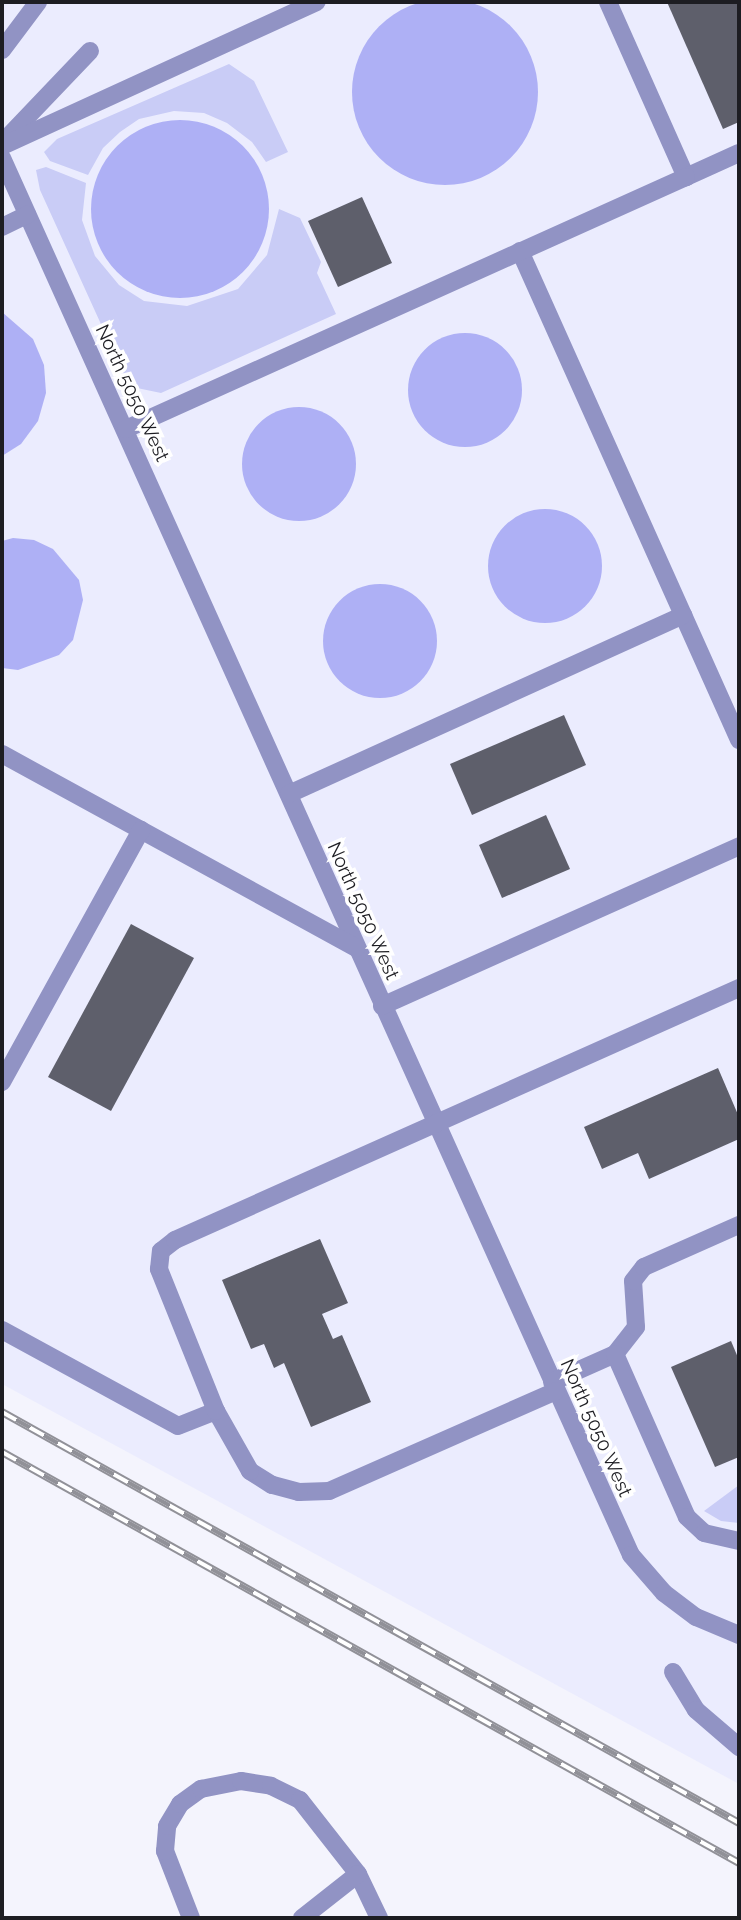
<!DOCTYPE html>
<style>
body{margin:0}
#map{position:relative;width:741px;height:1920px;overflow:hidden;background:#f4f4fd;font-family:Raleway,sans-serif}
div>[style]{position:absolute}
.built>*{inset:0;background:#ebecfe}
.green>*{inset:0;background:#c9ccf6}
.water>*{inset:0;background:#aeb0f5}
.round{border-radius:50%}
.building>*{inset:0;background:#5e5f6b}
.lane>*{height:18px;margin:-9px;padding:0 9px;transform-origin:9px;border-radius:9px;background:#9193c4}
.street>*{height:18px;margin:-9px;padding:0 9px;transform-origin:9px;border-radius:9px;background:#9193c4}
.rail>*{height:8px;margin-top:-4px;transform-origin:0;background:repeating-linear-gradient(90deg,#fff 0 16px,#919198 0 32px);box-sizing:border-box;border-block:2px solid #919198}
span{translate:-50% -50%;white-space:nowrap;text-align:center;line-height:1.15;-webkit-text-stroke:7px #fff;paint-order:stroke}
.street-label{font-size:19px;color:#1d1d22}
.frame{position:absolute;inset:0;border:4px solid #1d1d22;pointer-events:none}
</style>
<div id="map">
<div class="built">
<i style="clip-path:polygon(2px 2px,739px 2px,739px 1784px,2px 1384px)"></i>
</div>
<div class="green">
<i style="clip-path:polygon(229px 64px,254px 81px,288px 152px,266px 162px,252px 142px,227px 123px,204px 113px,174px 111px,139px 119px,120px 132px,103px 148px,88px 175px,50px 161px,44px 152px,57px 139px)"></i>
<i style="clip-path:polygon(46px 167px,86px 183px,82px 220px,95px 256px,119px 285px,144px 301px,187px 306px,238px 289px,267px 255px,279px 209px,300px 218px,321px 262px,317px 273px,336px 314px,161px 393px,137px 388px,125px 377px,40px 190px,36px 170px)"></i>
<i style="clip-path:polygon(739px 1485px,739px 1523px,721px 1521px,704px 1511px)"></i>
</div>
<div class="water">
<i class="round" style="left:352px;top:-1px;width:186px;height:186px"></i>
<i class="round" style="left:91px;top:120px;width:178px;height:178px"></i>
<i style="clip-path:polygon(2px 312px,33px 339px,44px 365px,46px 393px,38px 421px,21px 444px,2px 456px)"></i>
<i class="round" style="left:408px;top:333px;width:114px;height:114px"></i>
<i class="round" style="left:242px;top:407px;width:114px;height:114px"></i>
<i class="round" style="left:488px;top:509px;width:114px;height:114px"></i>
<i style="clip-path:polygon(13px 538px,34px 540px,53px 549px,79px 580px,83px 600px,73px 640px,59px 655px,18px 670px,2px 668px,2px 541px)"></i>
<i class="round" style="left:323px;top:584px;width:114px;height:114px"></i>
</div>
<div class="building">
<i style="clip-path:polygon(667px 2px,739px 2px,739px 122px,723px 129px)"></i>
<i style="clip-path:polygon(362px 197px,392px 263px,338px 287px,308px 221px)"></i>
<i style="clip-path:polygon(564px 715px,586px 765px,472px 815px,450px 764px)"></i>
<i style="clip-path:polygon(546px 815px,570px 869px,502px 898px,479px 845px)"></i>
<i style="clip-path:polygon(131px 924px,194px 958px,111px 1111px,48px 1077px)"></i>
<i style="clip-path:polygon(718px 1068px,739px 1117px,739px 1139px,649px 1179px,638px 1153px,602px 1169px,584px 1127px)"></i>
<i style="clip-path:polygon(320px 1239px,348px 1303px,322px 1314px,333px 1339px,342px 1335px,371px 1402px,311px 1427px,284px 1363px,274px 1368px,264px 1344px,251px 1349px,222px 1280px)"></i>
<i style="clip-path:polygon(731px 1341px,739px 1360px,739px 1457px,715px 1467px,671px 1367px)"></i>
</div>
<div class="lane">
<i style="left:608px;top:2px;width:192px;rotate:66deg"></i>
<i style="left:686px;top:177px;width:58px;rotate:-24.4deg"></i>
<i style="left:2px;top:50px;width:60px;rotate:-53.1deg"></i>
<i style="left:5px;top:140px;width:123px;rotate:-46.3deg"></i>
<i style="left:2px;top:146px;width:346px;rotate:-24.6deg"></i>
<i style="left:2px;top:158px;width:1532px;rotate:65.76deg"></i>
<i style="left:631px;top:1555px;width:50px;rotate:49deg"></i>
<i style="left:664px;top:1593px;width:40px;rotate:37deg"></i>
<i style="left:696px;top:1617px;width:47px;rotate:22.7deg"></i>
<i style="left:2px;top:227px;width:28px;rotate:-26deg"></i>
<i style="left:520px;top:251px;width:536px;rotate:65.87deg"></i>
<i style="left:126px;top:429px;width:614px;rotate:-24.23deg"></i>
<i style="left:2px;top:754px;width:404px;rotate:28.7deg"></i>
<i style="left:289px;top:794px;width:433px;rotate:-24.4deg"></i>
<i style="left:382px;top:1006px;width:391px;rotate:-24.1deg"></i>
<i style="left:2px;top:1082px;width:288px;rotate:-61.1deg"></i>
<i style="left:2px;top:1330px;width:200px;rotate:28.6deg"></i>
<i style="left:178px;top:1426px;width:41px;rotate:-21.5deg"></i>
<i style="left:615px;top:1354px;width:34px;rotate:-52deg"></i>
<i style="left:636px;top:1327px;width:46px;rotate:-93.7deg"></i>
<i style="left:633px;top:1281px;width:18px;rotate:-52deg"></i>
<i style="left:644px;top:1267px;width:104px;rotate:-23.9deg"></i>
<i style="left:552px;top:1382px;width:69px;rotate:-24deg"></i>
<i style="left:615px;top:1354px;width:178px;rotate:66.2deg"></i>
<i style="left:687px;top:1517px;width:23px;rotate:43deg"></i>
<i style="left:704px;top:1533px;width:36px;rotate:13deg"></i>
<i style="left:556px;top:1391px;width:248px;rotate:156.2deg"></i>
<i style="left:329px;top:1491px;width:30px;rotate:178deg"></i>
<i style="left:299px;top:1492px;width:28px;rotate:-165deg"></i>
<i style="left:272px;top:1485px;width:26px;rotate:-148deg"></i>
<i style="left:250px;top:1471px;width:69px;rotate:-119.5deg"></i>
<i style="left:216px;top:1411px;width:153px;rotate:-111.9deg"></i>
<i style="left:159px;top:1269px;width:18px;rotate:-84deg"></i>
<i style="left:161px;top:1251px;width:18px;rotate:-38deg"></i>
<i style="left:175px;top:1240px;width:618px;rotate:-24.08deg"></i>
<i style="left:191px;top:1918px;width:72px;rotate:-111.2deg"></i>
<i style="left:165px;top:1851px;width:25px;rotate:-85deg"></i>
<i style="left:167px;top:1826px;width:26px;rotate:-59deg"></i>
<i style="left:180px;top:1804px;width:26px;rotate:-36deg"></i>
<i style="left:201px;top:1789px;width:41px;rotate:-11.3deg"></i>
<i style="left:241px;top:1781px;width:30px;rotate:9deg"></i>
<i style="left:271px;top:1786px;width:32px;rotate:26deg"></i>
<i style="left:300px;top:1800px;width:94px;rotate:51.9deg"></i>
<i style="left:358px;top:1874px;width:49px;rotate:64.5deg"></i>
<i style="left:302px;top:1918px;width:71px;rotate:-38.2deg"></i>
</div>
<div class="street">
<i style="left:673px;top:1672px;width:44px;rotate:58.8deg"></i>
<i style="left:696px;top:1710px;width:57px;rotate:40.7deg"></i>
</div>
<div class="rail">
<i style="left:2px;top:1412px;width:844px;rotate:29.15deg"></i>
<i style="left:2px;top:1452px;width:844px;rotate:29.15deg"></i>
</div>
<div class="street-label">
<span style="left:132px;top:393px;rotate:65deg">North 5050 West</span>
<span style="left:363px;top:911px;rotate:66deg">North 5050 West</span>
<span style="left:596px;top:1428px;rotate:66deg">North 5050 West</span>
</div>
<div class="frame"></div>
</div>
